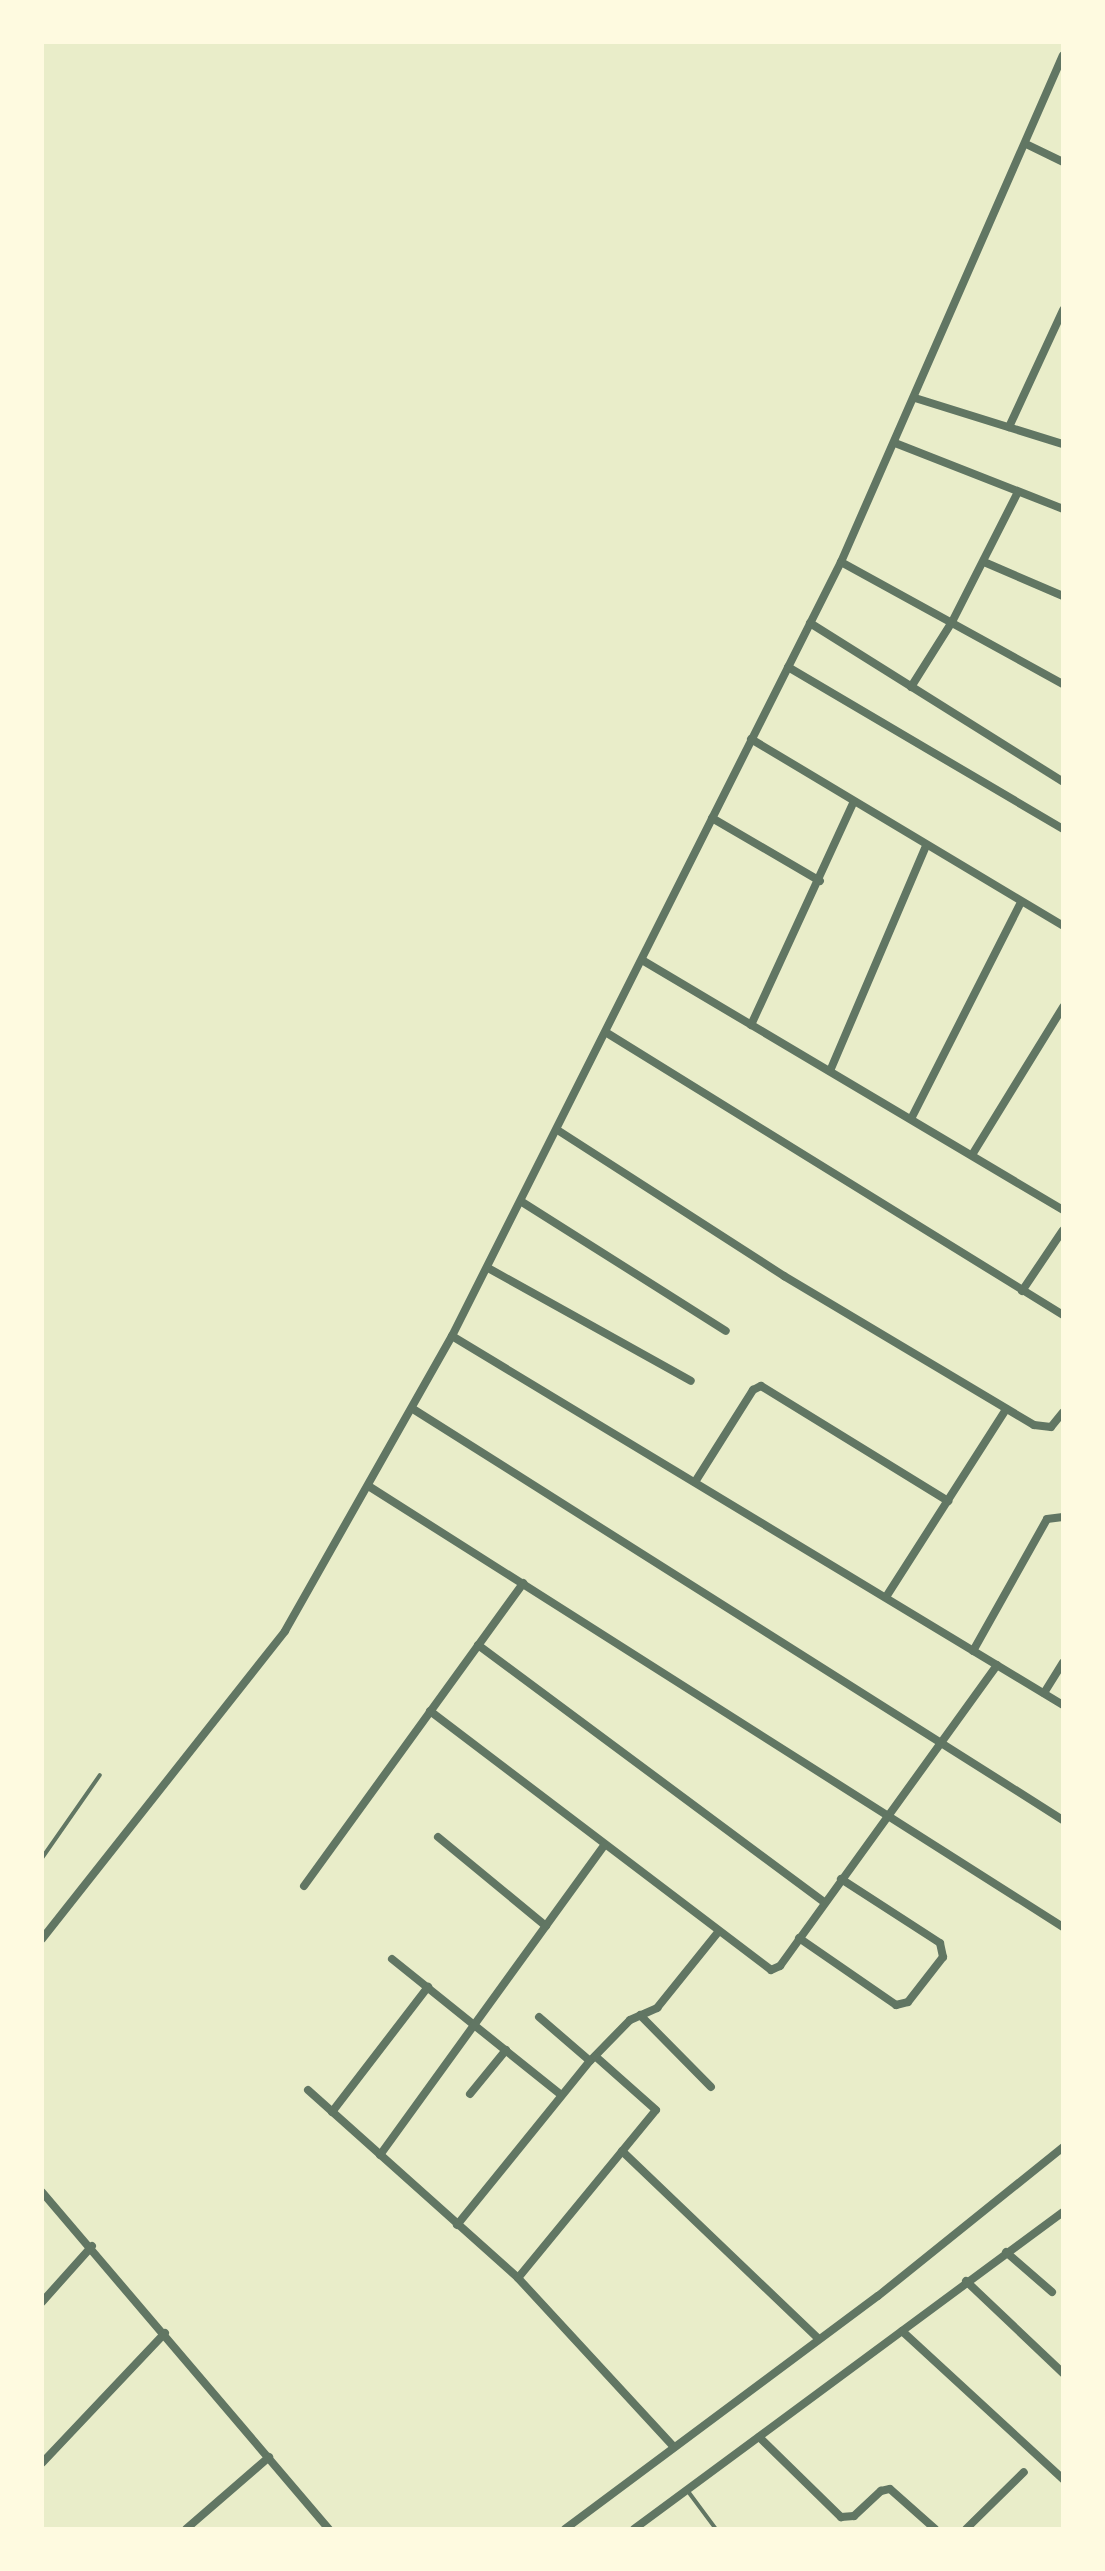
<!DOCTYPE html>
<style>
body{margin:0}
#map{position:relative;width:1105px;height:2571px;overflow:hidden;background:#e9edc9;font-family:"Noto Serif",serif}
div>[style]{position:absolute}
.service>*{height:4px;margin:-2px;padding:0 2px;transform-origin:2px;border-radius:2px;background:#617663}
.minor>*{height:8px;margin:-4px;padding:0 4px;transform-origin:4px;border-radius:4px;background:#617663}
span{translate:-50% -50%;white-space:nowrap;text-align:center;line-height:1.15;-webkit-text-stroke:6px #fefae0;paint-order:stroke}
.frame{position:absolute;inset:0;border:44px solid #fefae0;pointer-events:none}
</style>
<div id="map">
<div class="service">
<i style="left:42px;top:1858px;width:101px;rotate:-55.1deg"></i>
<i style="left:687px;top:2490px;width:49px;rotate:53.4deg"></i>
</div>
<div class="minor">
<i style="left:1026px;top:144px;width:41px;rotate:25.9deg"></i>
<i style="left:915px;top:398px;width:155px;rotate:17.3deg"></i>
<i style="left:1009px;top:427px;width:129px;rotate:-65.2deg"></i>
<i style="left:895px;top:443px;width:180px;rotate:21.4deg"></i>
<i style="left:841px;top:562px;width:253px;rotate:28.8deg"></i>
<i style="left:984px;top:562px;width:86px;rotate:23.3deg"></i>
<i style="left:810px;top:623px;width:299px;rotate:32.1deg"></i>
<i style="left:788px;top:667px;width:319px;rotate:30.5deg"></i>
<i style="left:911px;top:687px;width:77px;rotate:-57.8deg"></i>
<i style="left:952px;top:622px;width:146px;rotate:-63.1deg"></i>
<i style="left:751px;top:739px;width:364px;rotate:30.9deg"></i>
<i style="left:712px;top:818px;width:125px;rotate:30.3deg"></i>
<i style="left:642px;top:960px;width:490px;rotate:30.7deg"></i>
<i style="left:751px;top:1025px;width:244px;rotate:-65.3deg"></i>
<i style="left:607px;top:1033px;width:536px;rotate:31.73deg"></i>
<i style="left:830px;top:1071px;width:245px;rotate:-66.9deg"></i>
<i style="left:911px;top:1119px;width:243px;rotate:-63.1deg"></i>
<i style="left:559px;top:1131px;width:268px;rotate:32.8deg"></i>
<i style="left:784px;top:1276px;width:291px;rotate:30.8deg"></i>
<i style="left:1034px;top:1425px;width:17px;rotate:7deg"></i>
<i style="left:1051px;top:1427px;width:19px;rotate:-51deg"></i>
<i style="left:972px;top:1155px;width:174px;rotate:-58.4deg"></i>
<i style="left:522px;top:1202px;width:241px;rotate:32.3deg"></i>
<i style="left:488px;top:1268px;width:232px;rotate:29.1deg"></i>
<i style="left:1022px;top:1291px;width:73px;rotate:-56.1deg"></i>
<i style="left:452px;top:1336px;width:714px;rotate:31.13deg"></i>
<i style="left:413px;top:1409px;width:769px;rotate:32.31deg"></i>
<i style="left:695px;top:1482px;width:109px;rotate:-57.8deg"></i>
<i style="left:753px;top:1390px;width:9px;rotate:-27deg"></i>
<i style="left:761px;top:1386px;width:220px;rotate:31.6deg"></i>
<i style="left:370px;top:1487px;width:821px;rotate:32.41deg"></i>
<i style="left:886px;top:1597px;width:223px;rotate:-57.4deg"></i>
<i style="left:478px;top:1645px;width:431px;rotate:36.6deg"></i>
<i style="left:973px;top:1651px;width:151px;rotate:-60.7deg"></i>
<i style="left:1047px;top:1519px;width:16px;rotate:-7deg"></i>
<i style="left:1044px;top:1693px;width:36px;rotate:-58deg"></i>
<i style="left:430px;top:1711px;width:428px;rotate:37.2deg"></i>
<i style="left:771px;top:1970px;width:10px;rotate:-24deg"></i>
<i style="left:780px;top:1966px;width:371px;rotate:-54.2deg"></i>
<i style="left:438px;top:1837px;width:140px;rotate:39.5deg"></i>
<i style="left:304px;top:1886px;width:374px;rotate:-54.1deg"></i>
<i style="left:799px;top:1938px;width:118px;rotate:34.6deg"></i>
<i style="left:896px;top:2005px;width:12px;rotate:-14deg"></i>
<i style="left:908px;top:2002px;width:57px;rotate:-52.1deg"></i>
<i style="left:943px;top:1957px;width:14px;rotate:-102deg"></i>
<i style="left:940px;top:1943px;width:118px;rotate:-147.1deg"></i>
<i style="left:42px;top:1939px;width:392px;rotate:-51.7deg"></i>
<i style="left:285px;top:1631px;width:339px;rotate:-60.5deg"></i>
<i style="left:452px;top:1336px;width:866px;rotate:-63.32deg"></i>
<i style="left:841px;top:562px;width:553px;rotate:-66.35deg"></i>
<i style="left:392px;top:1959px;width:217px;rotate:38.8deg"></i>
<i style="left:640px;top:2015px;width:101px;rotate:45.4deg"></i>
<i style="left:539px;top:2017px;width:67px;rotate:40.8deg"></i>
<i style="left:308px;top:2090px;width:282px;rotate:41.8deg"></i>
<i style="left:518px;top:2278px;width:230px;rotate:47.3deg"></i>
<i style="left:470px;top:2094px;width:57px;rotate:-50.7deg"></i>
<i style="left:332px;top:2112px;width:158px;rotate:-52.5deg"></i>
<i style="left:622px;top:2151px;width:272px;rotate:43.7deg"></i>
<i style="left:380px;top:2155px;width:382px;rotate:-54.1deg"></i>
<i style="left:42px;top:2192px;width:443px;rotate:49.6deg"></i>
<i style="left:457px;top:2225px;width:211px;rotate:-51deg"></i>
<i style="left:590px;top:2061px;width:57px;rotate:-45.7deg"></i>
<i style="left:630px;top:2020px;width:30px;rotate:-24deg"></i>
<i style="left:657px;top:2008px;width:97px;rotate:-51.2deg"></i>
<i style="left:1006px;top:2252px;width:61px;rotate:41deg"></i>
<i style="left:518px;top:2278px;width:217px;rotate:-50.6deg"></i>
<i style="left:656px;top:2110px;width:81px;rotate:-138.5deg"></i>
<i style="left:966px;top:2281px;width:134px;rotate:43.5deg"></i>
<i style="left:42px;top:2302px;width:75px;rotate:-48.2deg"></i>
<i style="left:902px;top:2331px;width:219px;rotate:42.6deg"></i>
<i style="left:759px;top:2437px;width:115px;rotate:44.3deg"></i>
<i style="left:841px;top:2517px;width:13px;rotate:-4deg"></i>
<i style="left:854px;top:2516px;width:37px;rotate:-43deg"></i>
<i style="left:881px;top:2491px;width:9px;rotate:-13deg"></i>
<i style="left:890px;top:2489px;width:60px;rotate:41.6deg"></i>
<i style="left:42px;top:2463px;width:179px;rotate:-46.6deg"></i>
<i style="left:186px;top:2529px;width:110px;rotate:-40.9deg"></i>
<i style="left:565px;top:2529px;width:390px;rotate:-36.7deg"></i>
<i style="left:878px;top:2296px;width:238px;rotate:-38.8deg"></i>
<i style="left:634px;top:2529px;width:533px;rotate:-36.46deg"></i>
<i style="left:966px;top:2529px;width:81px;rotate:-44.5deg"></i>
</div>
<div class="frame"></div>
</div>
